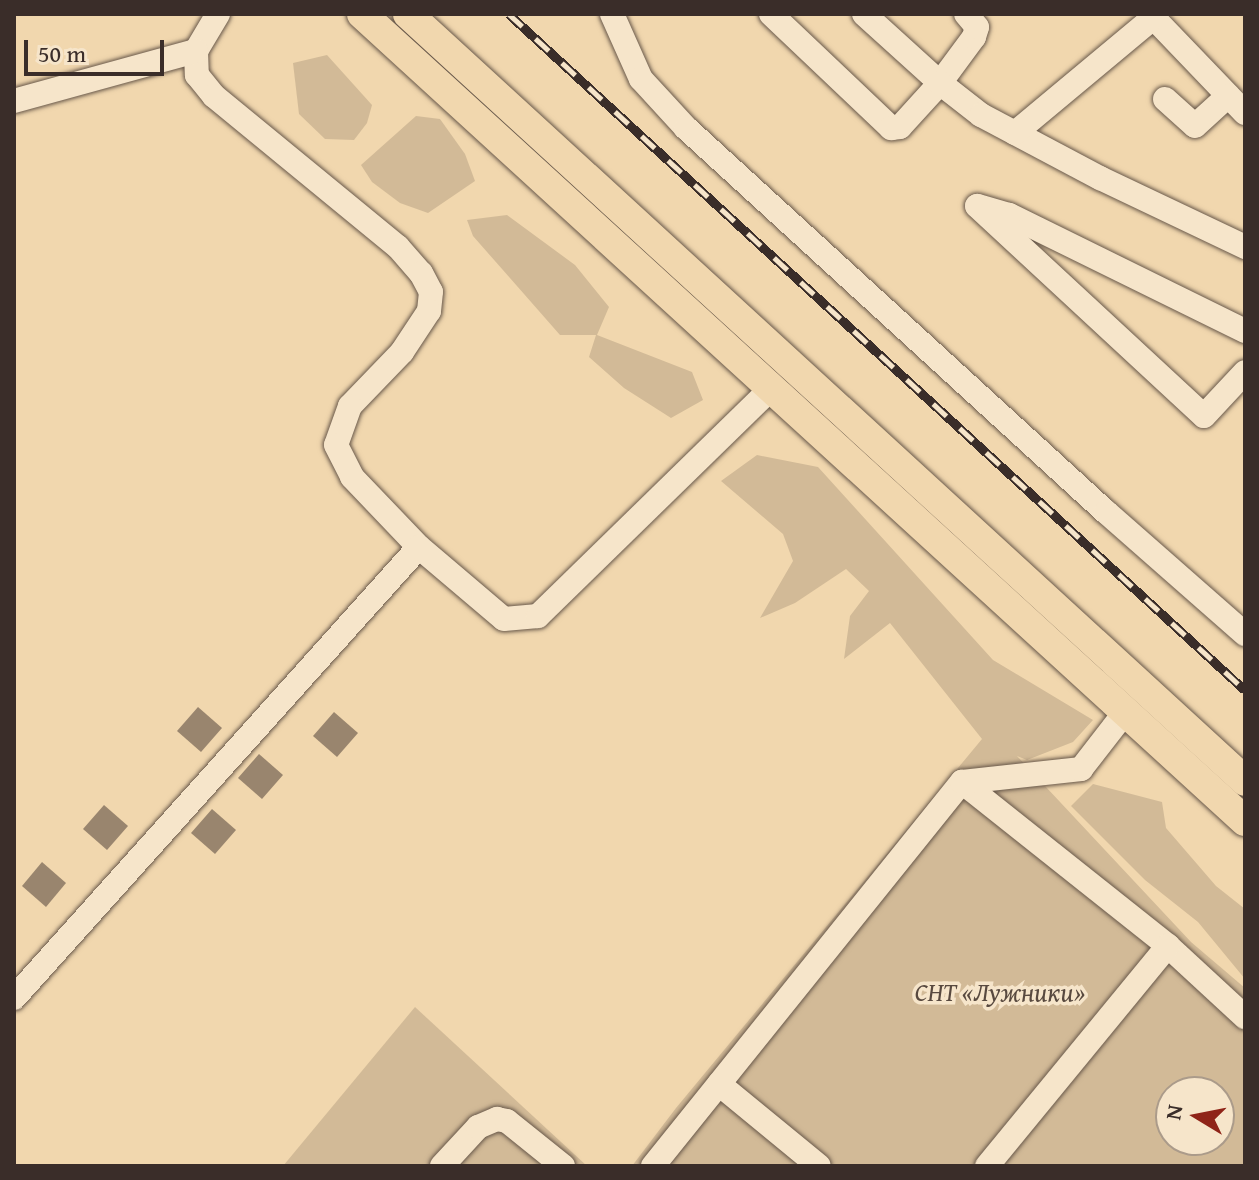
<!DOCTYPE html>
<meta charset="utf-8">
<style>
body{margin:0}
#map{position:relative;width:1259px;height:1180px;overflow:hidden;background:#f1d7ae;font-family:"Gentium Book Plus",serif}
div>[style]{position:absolute}
.green>*{inset:0;background:#d2ba97}
.building>*{inset:0;background:#99856e}
.roads{filter:drop-shadow(0 0 2px #68584a) drop-shadow(0 0 2px #68584a)}
.minor>*{height:24px;margin:-12px;padding:0 12px;transform-origin:12px;border-radius:12px;background:#f6e5ca}
.major>*{height:30px;margin:-15px;padding:0 15px;transform-origin:15px;border-radius:15px;background:#f1d7ae}
.rail>*{height:9px;margin-top:-4.5px;transform-origin:0;background:repeating-linear-gradient(90deg,#f6e5ca 0 18px,#3a2d29 0 36px);box-sizing:border-box;border-block:2px solid #3a2d29}
span{translate:-50% -50%;white-space:nowrap;text-align:center;line-height:1.15;-webkit-text-stroke:7px #f6e5ca;paint-order:stroke}
.park-label{font-size:26px;color:#58493f;font-style:italic}
.frame{position:absolute;inset:0;border:16px solid #3a2d29;pointer-events:none}
.north{position:absolute;left:1155px;top:1076px;width:80px;height:80px;box-sizing:border-box;background:#f6e5ca;border:2px solid #ab9b8a;border-radius:50%;rotate:280deg;font-size:22px;font-weight:700;line-height:32px;text-align:center;color:#3a2d29}
.north::after{content:'';display:block;margin:auto;width:28px;height:36px;background:#8f2418;clip-path:polygon(50% 0,100% 100%,50% 72%,0 100%)}
.scale{position:absolute;left:24px;top:40px;width:140px;height:36px;box-sizing:border-box;border:4px solid #3a2d29;border-top:0;padding-left:10px;font-size:24px;line-height:28px;white-space:nowrap;color:#3a2d29;-webkit-text-stroke:6px #f6e5ca;paint-order:stroke}
</style>
<div id="map">
<div class="green">
<i style="clip-path:polygon(327px 55px,372px 105px,367px 123px,354px 140px,325px 139px,299px 114px,293px 63px)"></i>
<i style="clip-path:polygon(416px 116px,440px 119px,465px 154px,475px 181px,428px 213px,400px 203px,372px 182px,361px 165px)"></i>
<i style="clip-path:polygon(507px 215px,575px 265px,609px 307px,597px 335px,692px 372px,703px 400px,671px 418px,624px 388px,589px 357px,596px 335px,560px 335px,473px 236px,467px 220px)"></i>
<i style="clip-path:polygon(evenodd,757px 455px,818px 467px,993px 660px,1093px 720px,1073px 742px,1027px 760px,1017px 756px,1191px 942px,1245px 988px,1245px 1166px,632px 1166px,676px 1108px,982px 739px,890px 623px,844px 659px,850px 616px,869px 591px,846px 569px,795px 603px,760px 618px,793px 561px,783px 534px,721px 481px,757px 455px,1171px 1092px,1219px 1092px,1219px 1140px,1171px 1140px,1171px 1092px)"></i>
<i style="clip-path:polygon(1093px 784px,1162px 802px,1166px 828px,1216px 886px,1245px 909px,1245px 979px,1198px 922px,1145px 880px,1071px 806px)"></i>
<i style="clip-path:polygon(415px 1007px,587px 1166px,283px 1166px)"></i>
</div>
<div class="building">
<i style="clip-path:polygon(198px 707px,222px 728px,201px 752px,177px 731px)"></i>
<i style="clip-path:polygon(334px 712px,358px 733px,337px 757px,313px 736px)"></i>
<i style="clip-path:polygon(259px 754px,283px 775px,262px 799px,238px 778px)"></i>
<i style="clip-path:polygon(104px 805px,128px 826px,107px 850px,83px 829px)"></i>
<i style="clip-path:polygon(212px 809px,236px 830px,215px 854px,191px 833px)"></i>
<i style="clip-path:polygon(42px 862px,66px 883px,46px 907px,22px 886px)"></i>
</div>
<div class="roads">
<div class="minor">
<i style="left:218px;top:14px;width:43px;rotate:120.7deg"></i>
<i style="left:196px;top:51px;width:24px;rotate:88deg"></i>
<i style="left:197px;top:75px;width:27px;rotate:51deg"></i>
<i style="left:214px;top:96px;width:238px;rotate:39.4deg"></i>
<i style="left:398px;top:247px;width:35px;rotate:49deg"></i>
<i style="left:421px;top:273px;width:21px;rotate:62deg"></i>
<i style="left:431px;top:292px;width:19px;rotate:96deg"></i>
<i style="left:429px;top:311px;width:49px;rotate:123.4deg"></i>
<i style="left:402px;top:352px;width:75px;rotate:133.9deg"></i>
<i style="left:350px;top:406px;width:41px;rotate:109.7deg"></i>
<i style="left:336px;top:445px;width:36px;rotate:63deg"></i>
<i style="left:352px;top:477px;width:97px;rotate:46.3deg"></i>
<i style="left:612px;top:14px;width:71px;rotate:66deg"></i>
<i style="left:641px;top:79px;width:67px;rotate:47.4deg"></i>
<i style="left:686px;top:128px;width:569px;rotate:42.44deg"></i>
<i style="left:1106px;top:512px;width:185px;rotate:41.3deg"></i>
<i style="left:771px;top:14px;width:166px;rotate:43.5deg"></i>
<i style="left:891px;top:128px;width:9px;rotate:-6deg"></i>
<i style="left:900px;top:127px;width:59px;rotate:-47.7deg"></i>
<i style="left:940px;top:83px;width:57px;rotate:-53.5deg"></i>
<i style="left:974px;top:37px;width:10px;rotate:-73deg"></i>
<i style="left:977px;top:27px;width:17px;rotate:-130deg"></i>
<i style="left:864px;top:14px;width:103px;rotate:42.2deg"></i>
<i style="left:940px;top:83px;width:52px;rotate:38deg"></i>
<i style="left:981px;top:115px;width:135px;rotate:27.9deg"></i>
<i style="left:1100px;top:178px;width:161px;rotate:25.4deg"></i>
<i style="left:1150px;top:14px;width:137px;rotate:46.2deg"></i>
<i style="left:1165px;top:99px;width:40px;rotate:42deg"></i>
<i style="left:1195px;top:126px;width:45px;rotate:-42.3deg"></i>
<i style="left:14px;top:101px;width:189px;rotate:-15.4deg"></i>
<i style="left:1015px;top:133px;width:178px;rotate:-39.8deg"></i>
<i style="left:1245px;top:331px;width:263px;rotate:-153.8deg"></i>
<i style="left:1009px;top:215px;width:33px;rotate:-164deg"></i>
<i style="left:977px;top:206px;width:309px;rotate:42.8deg"></i>
<i style="left:1204px;top:416px;width:60px;rotate:-47deg"></i>
<i style="left:962px;top:782px;width:263px;rotate:38.5deg"></i>
<i style="left:1168px;top:946px;width:105px;rotate:42.7deg"></i>
<i style="left:14px;top:998px;width:606px;rotate:-48.08deg"></i>
<i style="left:419px;top:547px;width:111px;rotate:40.3deg"></i>
<i style="left:504px;top:619px;width:34px;rotate:-5deg"></i>
<i style="left:538px;top:616px;width:325px;rotate:-44.3deg"></i>
<i style="left:719px;top:1084px;width:129px;rotate:39.4deg"></i>
<i style="left:442px;top:1166px;width:53px;rotate:-47.3deg"></i>
<i style="left:478px;top:1127px;width:21px;rotate:-23deg"></i>
<i style="left:497px;top:1119px;width:10px;rotate:11deg"></i>
<i style="left:507px;top:1121px;width:72px;rotate:38.8deg"></i>
<i style="left:653px;top:1166px;width:493px;rotate:-51.2deg"></i>
<i style="left:962px;top:782px;width:120px;rotate:-6.2deg"></i>
<i style="left:1081px;top:769px;width:73px;rotate:-52.2deg"></i>
<i style="left:987px;top:1166px;width:285px;rotate:-50.6deg"></i>
</div>
<div class="major">
<i style="left:362px;top:14px;width:1196px;rotate:42.43deg"></i>
<i style="left:408px;top:14px;width:1135px;rotate:42.5deg"></i>
</div>
</div>
<div class="rail">
<i style="left:509px;top:14px;width:999px;rotate:42.57deg"></i>
</div>
<div class="park-label">
<span style="left:1000px;top:992px">СНТ «Лужники»</span>
</div>
<div class="frame"></div>
<div class="north">N</div>
<div class="scale">50 m</div>
</div>
